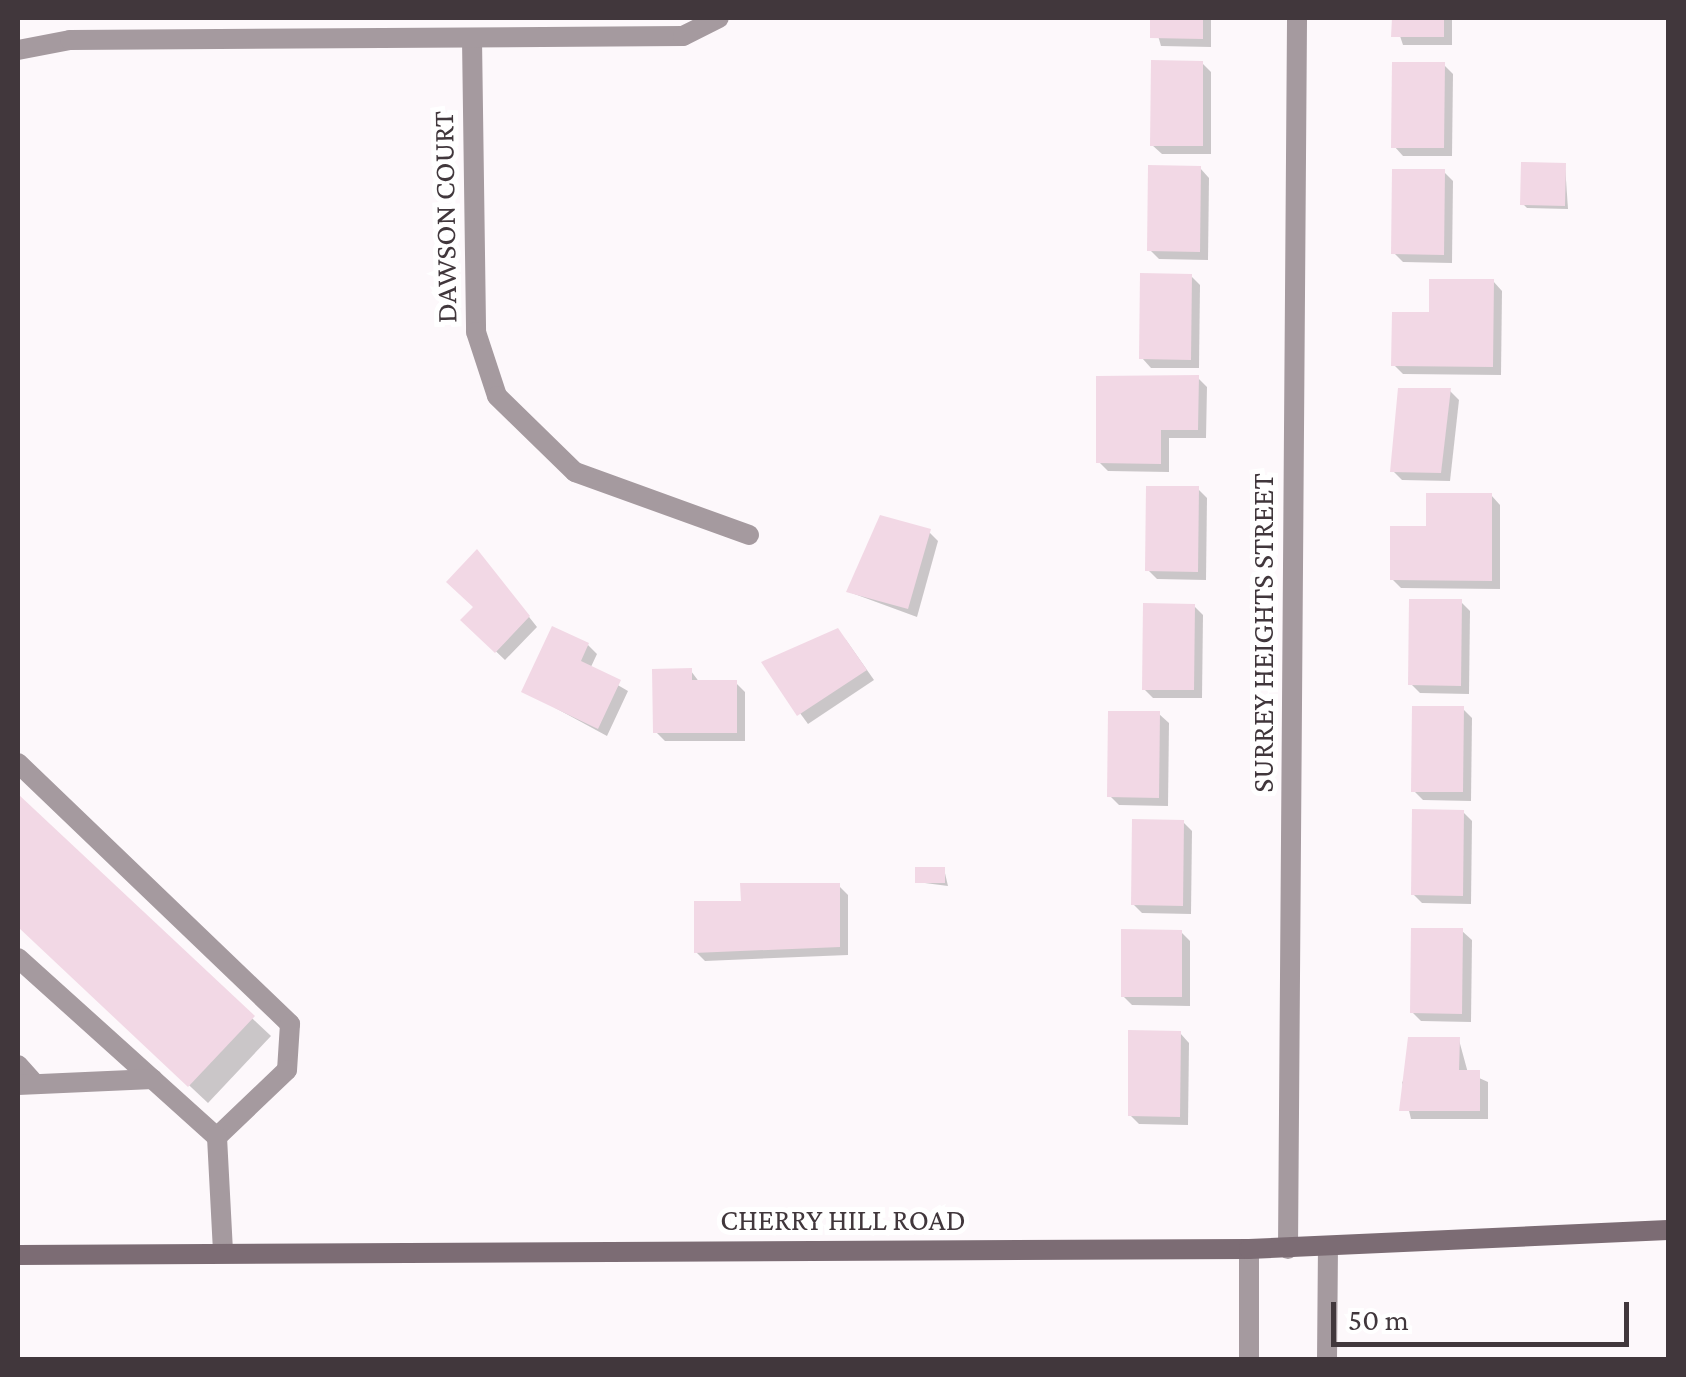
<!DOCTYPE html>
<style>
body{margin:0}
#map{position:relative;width:1686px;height:1377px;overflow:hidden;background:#fdf8fb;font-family:"Crimson Pro",serif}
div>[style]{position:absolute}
.shadow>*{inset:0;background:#0003}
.building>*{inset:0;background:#f2d8e5}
.lane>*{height:20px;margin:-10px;padding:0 10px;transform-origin:10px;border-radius:10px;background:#a59a9f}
.street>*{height:20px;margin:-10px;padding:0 10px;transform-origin:10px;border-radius:10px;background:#a59a9f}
.secondary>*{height:20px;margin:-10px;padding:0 10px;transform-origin:10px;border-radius:10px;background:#7c6c74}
span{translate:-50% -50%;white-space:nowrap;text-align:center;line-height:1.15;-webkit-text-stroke:10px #fff;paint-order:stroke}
.street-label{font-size:30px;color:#41373c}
.frame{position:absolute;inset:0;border:20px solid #41373c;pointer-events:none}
.scale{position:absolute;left:1331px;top:1302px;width:298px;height:45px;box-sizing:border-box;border:5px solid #41373c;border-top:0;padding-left:12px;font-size:30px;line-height:35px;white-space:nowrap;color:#41373c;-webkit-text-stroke:8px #fff;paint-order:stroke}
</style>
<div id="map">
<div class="shadow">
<i style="clip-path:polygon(1153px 18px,1211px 18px,1211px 47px,1161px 46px)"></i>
<i style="clip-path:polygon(1394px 18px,1452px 18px,1452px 45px,1403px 45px)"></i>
<i style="clip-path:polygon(1202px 63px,1211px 72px,1211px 154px,1162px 154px,1152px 145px)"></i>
<i style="clip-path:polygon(1444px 65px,1453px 74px,1452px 156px,1403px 156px,1394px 146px)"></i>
<i style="clip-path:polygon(1565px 165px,1568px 209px,1527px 208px,1523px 204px)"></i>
<i style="clip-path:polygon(1200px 168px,1209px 178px,1208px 260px,1159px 259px,1150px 250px)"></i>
<i style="clip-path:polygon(1444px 172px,1453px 181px,1452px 263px,1403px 262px,1394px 253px)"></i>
<i style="clip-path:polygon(1191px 276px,1200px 285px,1199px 368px,1151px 368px,1142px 358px)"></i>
<i style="clip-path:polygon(1493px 281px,1502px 291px,1501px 375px,1403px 374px,1394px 365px,1432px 315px)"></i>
<i style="clip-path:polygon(1198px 378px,1207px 387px,1206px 438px,1169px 438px,1169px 472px,1108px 471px,1099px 462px)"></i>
<i style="clip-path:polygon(1450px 391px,1459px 400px,1450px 481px,1402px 480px,1393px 471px)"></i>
<i style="clip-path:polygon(1198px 489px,1207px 498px,1206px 580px,1157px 579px,1148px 570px)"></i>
<i style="clip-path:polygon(1491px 495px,1500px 505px,1500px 589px,1401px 588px,1392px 579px)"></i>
<i style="clip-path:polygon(929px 532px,938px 541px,917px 617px,849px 592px)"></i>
<i style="clip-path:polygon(485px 561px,537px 627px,505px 660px,463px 620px,476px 607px)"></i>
<i style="clip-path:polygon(1461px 602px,1470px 611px,1469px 694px,1420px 693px,1411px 684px)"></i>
<i style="clip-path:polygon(1194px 606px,1203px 615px,1202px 698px,1153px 698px,1144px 689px)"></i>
<i style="clip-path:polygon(846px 640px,874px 680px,808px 724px,764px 664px)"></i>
<i style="clip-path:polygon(588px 645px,597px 654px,590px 669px,628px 691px,607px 736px,524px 691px)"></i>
<i style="clip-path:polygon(691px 671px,700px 683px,736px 683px,745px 692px,745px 741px,665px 741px,656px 732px)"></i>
<i style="clip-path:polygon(1463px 709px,1472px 718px,1471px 801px,1423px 800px,1414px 791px)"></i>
<i style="clip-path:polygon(1159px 714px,1169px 723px,1168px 806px,1119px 805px,1110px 796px)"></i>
<i style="clip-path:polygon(19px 799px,271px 1036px,208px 1103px,18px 925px)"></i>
<i style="clip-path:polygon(1463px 812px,1472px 821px,1471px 904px,1422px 903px,1413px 894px)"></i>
<i style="clip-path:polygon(1183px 822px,1192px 831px,1191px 914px,1142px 913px,1133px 904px)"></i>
<i style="clip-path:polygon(944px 869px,948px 886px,917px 882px)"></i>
<i style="clip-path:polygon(839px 886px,848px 895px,848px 955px,705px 961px,696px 952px,743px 903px)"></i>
<i style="clip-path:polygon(1462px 931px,1472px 940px,1471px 1022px,1421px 1021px,1412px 1012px)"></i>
<i style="clip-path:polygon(1181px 932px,1190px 941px,1190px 1006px,1132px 1005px,1123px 996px)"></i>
<i style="clip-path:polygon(1180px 1033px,1189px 1043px,1188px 1125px,1139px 1124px,1130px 1115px)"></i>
<i style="clip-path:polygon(1459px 1040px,1468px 1073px,1488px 1082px,1488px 1119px,1411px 1119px,1402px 1082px)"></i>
</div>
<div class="building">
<i style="clip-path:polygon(1150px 18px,1203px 18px,1203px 39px,1150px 38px)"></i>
<i style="clip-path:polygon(1392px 18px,1444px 18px,1444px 37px,1391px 37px)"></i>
<i style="clip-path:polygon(1151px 60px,1203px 61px,1203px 146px,1150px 146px)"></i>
<i style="clip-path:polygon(1392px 62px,1445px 62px,1444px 148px,1391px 148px)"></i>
<i style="clip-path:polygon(1521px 162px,1566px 163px,1565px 206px,1520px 205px)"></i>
<i style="clip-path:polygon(1148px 165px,1201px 166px,1200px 252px,1147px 251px)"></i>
<i style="clip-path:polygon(1392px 169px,1445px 169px,1444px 255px,1391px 254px)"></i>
<i style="clip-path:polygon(1140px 273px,1192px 274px,1191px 360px,1139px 359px)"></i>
<i style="clip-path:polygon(1429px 279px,1494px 279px,1493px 367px,1391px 366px,1392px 312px,1429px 312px)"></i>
<i style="clip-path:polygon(1199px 375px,1198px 430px,1161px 430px,1161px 464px,1096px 463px,1096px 376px)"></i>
<i style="clip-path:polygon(1398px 388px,1451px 388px,1441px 473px,1390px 472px)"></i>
<i style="clip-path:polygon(1146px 486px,1199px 486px,1198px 572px,1145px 571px)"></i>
<i style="clip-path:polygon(1426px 493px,1492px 493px,1492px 581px,1390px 580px,1390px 526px,1426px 526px)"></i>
<i style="clip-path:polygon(880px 515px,931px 529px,908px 609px,846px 592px)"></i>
<i style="clip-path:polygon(477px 549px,530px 616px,495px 653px,460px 620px,473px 607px,446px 582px)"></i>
<i style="clip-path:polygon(1409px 599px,1462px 599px,1461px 686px,1408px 685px)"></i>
<i style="clip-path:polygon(1143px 603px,1195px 604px,1194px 690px,1142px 690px)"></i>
<i style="clip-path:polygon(552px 626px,589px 643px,581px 661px,621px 680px,598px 729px,521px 692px)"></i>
<i style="clip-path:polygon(838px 628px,867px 670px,797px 716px,761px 662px)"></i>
<i style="clip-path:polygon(692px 668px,692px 680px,737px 680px,737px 733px,653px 733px,652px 669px)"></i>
<i style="clip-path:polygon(1412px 706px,1464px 706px,1463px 792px,1411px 792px)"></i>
<i style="clip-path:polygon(1108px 711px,1160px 711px,1159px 798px,1107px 797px)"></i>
<i style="clip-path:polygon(18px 794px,255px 1016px,188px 1087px,18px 927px)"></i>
<i style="clip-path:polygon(1412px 809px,1464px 810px,1463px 896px,1411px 895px)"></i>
<i style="clip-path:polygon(1132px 819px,1184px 820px,1183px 906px,1131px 905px)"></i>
<i style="clip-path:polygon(915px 867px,945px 867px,945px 883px,915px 883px)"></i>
<i style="clip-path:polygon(740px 883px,840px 883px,840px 947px,694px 953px,694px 901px,741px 901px)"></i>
<i style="clip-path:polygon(1411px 928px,1463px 928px,1462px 1014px,1410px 1013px)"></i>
<i style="clip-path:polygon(1121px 929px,1182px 930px,1182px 997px,1121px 997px)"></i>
<i style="clip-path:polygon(1128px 1030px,1181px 1031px,1180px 1117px,1128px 1116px)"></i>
<i style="clip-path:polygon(1408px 1037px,1460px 1037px,1459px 1070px,1480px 1070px,1480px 1111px,1399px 1111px)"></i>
</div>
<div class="lane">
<i style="left:18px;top:763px;width:377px;rotate:43.8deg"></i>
<i style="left:290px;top:1024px;width:46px;rotate:93.7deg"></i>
<i style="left:287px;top:1070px;width:97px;rotate:136.3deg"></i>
<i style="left:18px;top:958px;width:268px;rotate:42deg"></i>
<i style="left:217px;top:1137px;width:115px;rotate:87deg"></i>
<i style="left:18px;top:1065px;width:25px;rotate:48deg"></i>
<i style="left:18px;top:1085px;width:135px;rotate:-2.5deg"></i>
</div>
<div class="street">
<i style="left:472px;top:39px;width:293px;rotate:89.2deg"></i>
<i style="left:476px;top:332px;width:67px;rotate:71.8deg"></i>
<i style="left:497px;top:396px;width:109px;rotate:44.3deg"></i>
<i style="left:575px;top:472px;width:185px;rotate:19.9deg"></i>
<i style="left:18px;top:50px;width:53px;rotate:-10.9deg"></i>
<i style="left:70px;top:40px;width:613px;rotate:-0.37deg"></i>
<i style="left:683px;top:36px;width:40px;rotate:-26.6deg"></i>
<i style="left:1249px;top:1249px;width:111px;rotate:90deg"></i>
<i style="left:1288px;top:1249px;width:1231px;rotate:-89.58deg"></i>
<i style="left:1327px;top:1360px;width:114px;rotate:-89.5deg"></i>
</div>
<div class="secondary">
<i style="left:18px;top:1255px;width:1231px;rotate:-0.28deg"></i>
<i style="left:1249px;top:1249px;width:419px;rotate:-2.6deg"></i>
</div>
<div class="street-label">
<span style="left:445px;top:217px;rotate:-91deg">DAWSON COURT</span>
<span style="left:1263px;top:633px;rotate:-90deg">SURREY HEIGHTS STREET</span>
<span style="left:843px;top:1220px">CHERRY HILL ROAD</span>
</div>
<div class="frame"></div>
<div class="scale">50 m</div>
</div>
